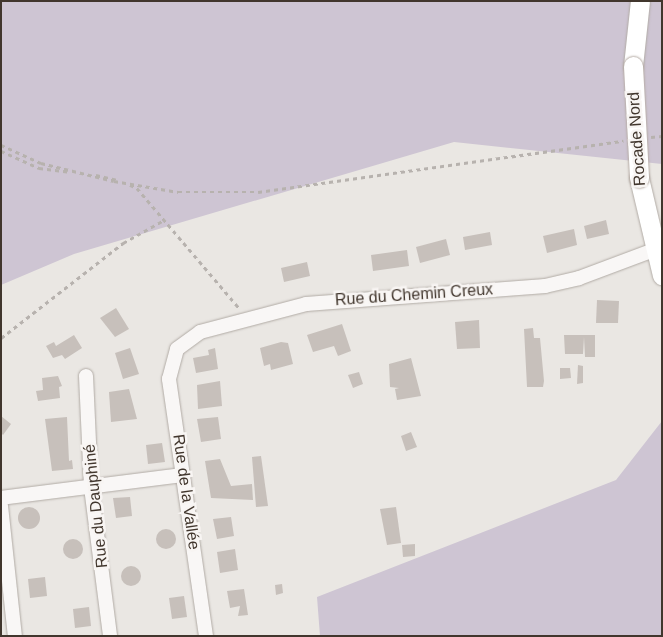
<!DOCTYPE html>
<meta charset="utf-8">
<style>
body{margin:0}
#map{position:relative;width:663px;height:637px;overflow:hidden;background:#eae7e3;font-family:Helvetica,sans-serif}
div>[style]{position:absolute}
.green>*{inset:0;background:#cec5d3}
.building>*{inset:0;background:#c7c0bb}
.round{border-radius:50%}
.path>*{height:2.5px;margin-top:-1.25px;transform-origin:0;background:repeating-linear-gradient(90deg,#b7b2ae 0 4px,transparent 0 8px)}
.roads{filter:drop-shadow(0 0 1px #b1aba5) drop-shadow(0 0 1px #b1aba5)}
.minor>*{height:14px;margin:-7px;padding:0 7px;transform-origin:7px;border-radius:7px;background:#f9f7f6}
.major>*{height:19px;margin:-9.5px;padding:0 9.5px;transform-origin:9.5px;border-radius:9.5px;background:#fff}
.bridges{filter:drop-shadow(0 0 1px #b5aba4) drop-shadow(0 0 1px #b5aba4)}
.major-bridge>*{height:19px;margin:-9.5px;padding:0 9.5px;transform-origin:9.5px;border-radius:9.5px;background:#fff}
span{translate:-50% -50%;white-space:nowrap;text-align:center;line-height:1.15;-webkit-text-stroke:5px #f8f5f3;paint-order:stroke}
.street-label{font-size:16px;color:#41362d}
.frame{position:absolute;inset:0;border:2px solid #41362d;pointer-events:none}
</style>
<div id="map">
<div class="green">
<i style="clip-path:polygon(1px 1px,662px 1px,662px 164px,454px 142px,74px 254px,1px 285px)"></i>
<i style="clip-path:polygon(662px 421px,662px 636px,320px 636px,317px 597px,616px 480px)"></i>
</div>
<div class="building">
<i style="clip-path:polygon(606px 220px,609px 234px,587px 239px,584px 226px)"></i>
<i style="clip-path:polygon(574px 229px,577px 245px,547px 253px,543px 236px)"></i>
<i style="clip-path:polygon(490px 232px,492px 245px,465px 250px,463px 237px)"></i>
<i style="clip-path:polygon(446px 239px,450px 255px,420px 263px,416px 247px)"></i>
<i style="clip-path:polygon(407px 250px,409px 266px,373px 271px,371px 255px)"></i>
<i style="clip-path:polygon(307px 262px,310px 276px,284px 282px,281px 268px)"></i>
<i style="clip-path:polygon(597px 300px,619px 301px,618px 323px,596px 323px)"></i>
<i style="clip-path:polygon(116px 308px,129px 329px,115px 337px,100px 318px)"></i>
<i style="clip-path:polygon(479px 320px,480px 348px,457px 349px,455px 322px)"></i>
<i style="clip-path:polygon(342px 324px,351px 351px,338px 356px,334px 346px,313px 352px,307px 335px)"></i>
<i style="clip-path:polygon(533px 328px,534px 338px,540px 338px,544px 381px,543px 387px,527px 387px,524px 329px)"></i>
<i style="clip-path:polygon(74px 335px,82px 348px,65px 359px,62px 355px,53px 358px,46px 346px,54px 342px,56px 346px)"></i>
<i style="clip-path:polygon(564px 335px,595px 335px,595px 357px,585px 357px,584px 337px,583px 354px,565px 354px)"></i>
<i style="clip-path:polygon(281px 342px,288px 343px,293px 364px,271px 370px,270px 364px,264px 366px,260px 348px)"></i>
<i style="clip-path:polygon(130px 348px,139px 374px,123px 379px,115px 353px)"></i>
<i style="clip-path:polygon(215px 348px,218px 369px,196px 373px,193px 358px,209px 355px,208px 350px)"></i>
<i style="clip-path:polygon(411px 358px,421px 396px,397px 400px,395px 389px,399px 388px,390px 387px,389px 364px)"></i>
<i style="clip-path:polygon(578px 365px,583px 366px,583px 383px,577px 384px)"></i>
<i style="clip-path:polygon(560px 368px,570px 368px,571px 378px,560px 379px)"></i>
<i style="clip-path:polygon(359px 372px,363px 384px,353px 388px,348px 375px)"></i>
<i style="clip-path:polygon(58px 376px,62px 386px,59px 387px,60px 398px,38px 401px,36px 391px,43px 390px,42px 378px)"></i>
<i style="clip-path:polygon(220px 381px,222px 406px,198px 409px,197px 385px)"></i>
<i style="clip-path:polygon(129px 389px,137px 419px,111px 422px,109px 392px)"></i>
<i style="clip-path:polygon(1px 416px,11px 424px,3px 435px,1px 433px)"></i>
<i style="clip-path:polygon(67px 417px,69px 461px,72px 460px,73px 469px,52px 471px,45px 419px)"></i>
<i style="clip-path:polygon(218px 417px,221px 439px,201px 442px,197px 419px)"></i>
<i style="clip-path:polygon(411px 432px,417px 447px,406px 451px,401px 436px)"></i>
<i style="clip-path:polygon(162px 443px,165px 462px,148px 464px,146px 445px)"></i>
<i style="clip-path:polygon(261px 456px,268px 506px,256px 507px,252px 457px)"></i>
<i style="clip-path:polygon(220px 459px,231px 486px,252px 484px,253px 500px,211px 498px,205px 461px)"></i>
<i style="clip-path:polygon(130px 497px,132px 516px,116px 518px,113px 498px)"></i>
<i style="clip-path:polygon(396px 507px,401px 543px,387px 545px,380px 509px)"></i>
<i class="round" style="left:18px;top:507px;width:22px;height:22px"></i>
<i style="clip-path:polygon(231px 517px,234px 536px,217px 539px,213px 519px)"></i>
<i class="round" style="left:156px;top:529px;width:20px;height:20px"></i>
<i class="round" style="left:63px;top:539px;width:20px;height:20px"></i>
<i style="clip-path:polygon(415px 544px,415px 556px,403px 557px,402px 545px)"></i>
<i style="clip-path:polygon(235px 549px,238px 570px,220px 573px,217px 552px)"></i>
<i class="round" style="left:121px;top:566px;width:20px;height:20px"></i>
<i style="clip-path:polygon(45px 577px,47px 596px,30px 598px,28px 579px)"></i>
<i style="clip-path:polygon(282px 584px,283px 593px,276px 595px,275px 585px)"></i>
<i style="clip-path:polygon(244px 589px,248px 615px,238px 616px,240px 606px,230px 608px,227px 591px)"></i>
<i style="clip-path:polygon(184px 596px,187px 617px,172px 619px,169px 598px)"></i>
<i style="clip-path:polygon(89px 607px,91px 626px,75px 628px,73px 609px)"></i>
</div>
<div class="path">
<i style="left:651px;top:137px;width:11px;rotate:-5deg"></i>
<i style="left:1px;top:145px;width:44px;rotate:24.2deg"></i>
<i style="left:41px;top:163px;width:75px;rotate:13.9deg"></i>
<i style="left:114px;top:181px;width:65px;rotate:9.8deg"></i>
<i style="left:178px;top:192px;width:80px"></i>
<i style="left:258px;top:192px;width:369px;rotate:-8deg"></i>
<i style="left:1px;top:151px;width:42px;rotate:24.1deg"></i>
<i style="left:39px;top:168px;width:32px;rotate:7deg"></i>
<i style="left:96px;top:175px;width:22px;rotate:13deg"></i>
<i style="left:130px;top:185px;width:8px;rotate:23deg"></i>
<i style="left:137px;top:188px;width:159px;rotate:49.6deg"></i>
<i style="left:1px;top:338px;width:155px;rotate:-37.9deg"></i>
<i style="left:123px;top:243px;width:47px;rotate:-29.3deg"></i>
</div>
<div class="roads">
<div class="minor">
<i style="left:86px;top:376px;width:111px;rotate:87.4deg"></i>
<i style="left:91px;top:487px;width:150px;rotate:82.7deg"></i>
<i style="left:1px;top:498px;width:184px;rotate:-7.2deg"></i>
<i style="left:1px;top:506px;width:131px;rotate:83.9deg"></i>
<i style="left:206px;top:636px;width:260px;rotate:-98.2deg"></i>
<i style="left:169px;top:379px;width:31px;rotate:-75deg"></i>
<i style="left:177px;top:349px;width:29px;rotate:-36deg"></i>
<i style="left:200px;top:332px;width:110px;rotate:-14.8deg"></i>
<i style="left:306px;top:304px;width:240px;rotate:-4.3deg"></i>
<i style="left:545px;top:286px;width:35px;rotate:-13deg"></i>
<i style="left:579px;top:278px;width:80px;rotate:-20.5deg"></i>
</div>
<div class="major">
<i style="left:633px;top:66px;width:65px;rotate:-83.9deg"></i>
<i style="left:639px;top:178px;width:100px;rotate:76.7deg"></i>
</div>
</div>
<div class="bridges">
<div class="major-bridge">
<i style="left:633px;top:66px;width:112px;rotate:86.9deg"></i>
</div>
</div>
<div class="street-label">
<span style="left:637px;top:139px;rotate:-94deg">Rocade Nord</span>
<span style="left:414px;top:295px;rotate:-4deg">Rue du Chemin Creux</span>
<span style="left:186px;top:492px;rotate:82deg">Rue de la Vallée</span>
<span style="left:96px;top:506px;rotate:-96deg">Rue du Dauphiné</span>
</div>
<div class="frame"></div>
</div>
